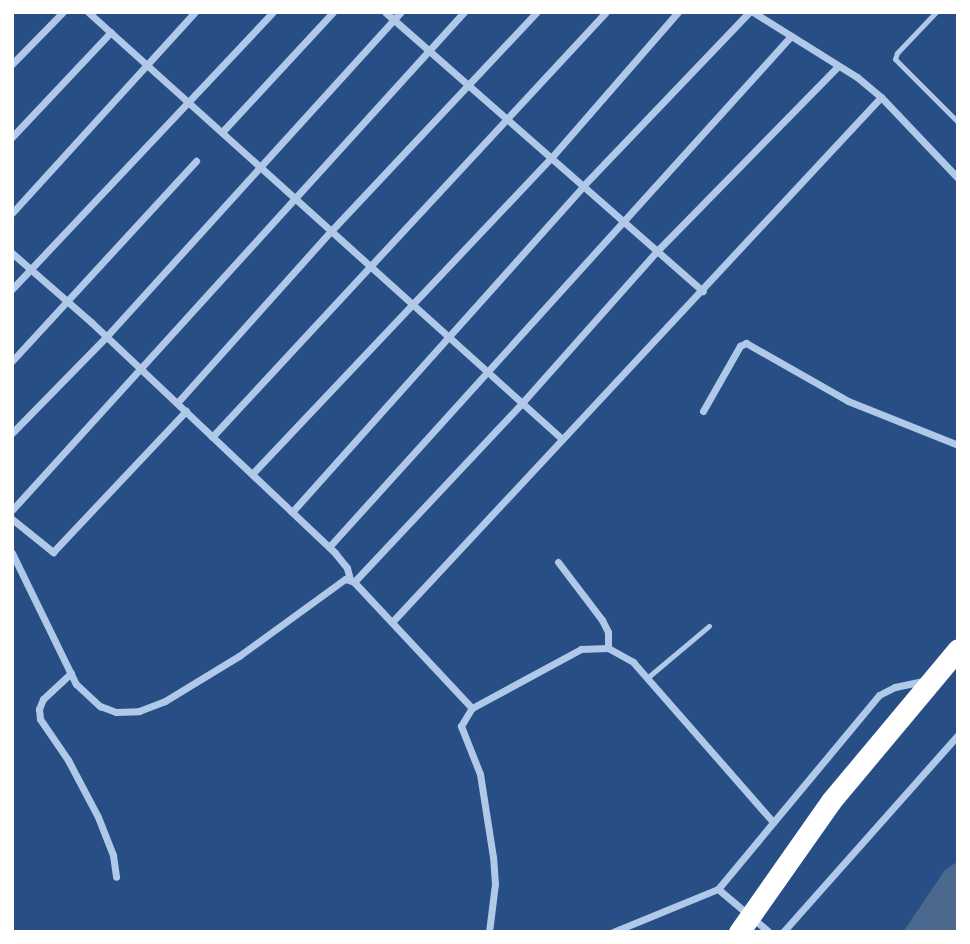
<!DOCTYPE html>
<style>
body{margin:0}
#map{position:relative;width:970px;height:944px;overflow:hidden;background:#274f85;font-family:"Roboto Condensed",sans-serif}
div>[style]{position:absolute}
.water>*{inset:0;background:#4b688e}
.lane>*{height:5px;margin:-2.5px;padding:0 2.5px;transform-origin:2.5px;border-radius:2.5px;background:#b1c9e8}
.street>*{height:7px;margin:-3.5px;padding:0 3.5px;transform-origin:3.5px;border-radius:3.5px;background:#b1c9e8}
.highway>*{height:21px;margin:-10.5px;padding:0 10.5px;transform-origin:10.5px;border-radius:10.5px;background:#fff}
.highway-bridge>*{height:21px;margin:-10.5px;padding:0 10.5px;transform-origin:10.5px;border-radius:10.5px;background:#fff}
span{translate:-50% -50%;white-space:nowrap;text-align:center;line-height:1.15;-webkit-text-stroke:5px #274f85;paint-order:stroke}
.frame{position:absolute;inset:0;border:14px solid #fff;pointer-events:none}
</style>
<div id="map">
<div class="water">
<i style="clip-path:polygon(958px 861px,958px 932px,903px 932px,945px 870px)"></i>
</div>
<div class="lane">
<i style="left:936px;top:12px;width:57px;rotate:133.6deg"></i>
<i style="left:897px;top:53px;width:6px;rotate:108deg"></i>
<i style="left:895px;top:59px;width:89px;rotate:45deg"></i>
<i style="left:647px;top:678px;width:81px;rotate:-40deg"></i>
</div>
<div class="street">
<i style="left:88px;top:12px;width:638px;rotate:42.01deg"></i>
<i style="left:385px;top:12px;width:423px;rotate:41.3deg"></i>
<i style="left:753px;top:12px;width:123px;rotate:32deg"></i>
<i style="left:857px;top:77px;width:31px;rotate:40deg"></i>
<i style="left:881px;top:97px;width:112px;rotate:46.5deg"></i>
<i style="left:12px;top:64px;width:73px;rotate:-45.6deg"></i>
<i style="left:222px;top:132px;width:163px;rotate:-47.2deg"></i>
<i style="left:12px;top:137px;width:144px;rotate:-46.7deg"></i>
<i style="left:12px;top:213px;width:272px;rotate:-47.7deg"></i>
<i style="left:12px;top:253px;width:105px;rotate:41.1deg"></i>
<i style="left:91px;top:322px;width:336px;rotate:43.4deg"></i>
<i style="left:335px;top:553px;width:19px;rotate:51deg"></i>
<i style="left:347px;top:568px;width:11px;rotate:75deg"></i>
<i style="left:12px;top:289px;width:381px;rotate:-46.7deg"></i>
<i style="left:12px;top:361px;width:272px;rotate:-47.4deg"></i>
<i style="left:177px;top:403px;width:231px;rotate:-48.2deg"></i>
<i style="left:331px;top:231px;width:301px;rotate:-46.8deg"></i>
<i style="left:703px;top:411px;width:75px;rotate:-60.4deg"></i>
<i style="left:740px;top:346px;width:7px;rotate:-27deg"></i>
<i style="left:746px;top:343px;width:117px;rotate:29.6deg"></i>
<i style="left:848px;top:401px;width:118px;rotate:21.8deg"></i>
<i style="left:12px;top:433px;width:134px;rotate:-45.6deg"></i>
<i style="left:106px;top:337px;width:439px;rotate:-47.8deg"></i>
<i style="left:212px;top:437px;width:580px;rotate:-47.17deg"></i>
<i style="left:252px;top:474px;width:435px;rotate:-46.6deg"></i>
<i style="left:551px;top:158px;width:194px;rotate:-49deg"></i>
<i style="left:12px;top:510px;width:673px;rotate:-47.77deg"></i>
<i style="left:292px;top:512px;width:437px;rotate:-48.2deg"></i>
<i style="left:583px;top:186px;width:240px;rotate:-46.3deg"></i>
<i style="left:12px;top:519px;width:53px;rotate:38.8deg"></i>
<i style="left:53px;top:552px;width:194px;rotate:-46.7deg"></i>
<i style="left:329px;top:547px;width:689px;rotate:-47.88deg"></i>
<i style="left:12px;top:553px;width:146px;rotate:64deg"></i>
<i style="left:76px;top:684px;width:33px;rotate:43deg"></i>
<i style="left:100px;top:706px;width:17px;rotate:21deg"></i>
<i style="left:116px;top:712px;width:23px;rotate:-2deg"></i>
<i style="left:139px;top:711px;width:28px;rotate:-21deg"></i>
<i style="left:165px;top:701px;width:87px;rotate:-31.3deg"></i>
<i style="left:239px;top:656px;width:131px;rotate:-36deg"></i>
<i style="left:345px;top:579px;width:9px;rotate:18deg"></i>
<i style="left:354px;top:582px;width:173px;rotate:46.9deg"></i>
<i style="left:558px;top:562px;width:73px;rotate:52.8deg"></i>
<i style="left:602px;top:620px;width:13px;rotate:63deg"></i>
<i style="left:608px;top:632px;width:16px;rotate:90deg"></i>
<i style="left:354px;top:582px;width:245px;rotate:-46.8deg"></i>
<i style="left:522px;top:403px;width:203px;rotate:-48.4deg"></i>
<i style="left:657px;top:251px;width:259px;rotate:-45.6deg"></i>
<i style="left:392px;top:622px;width:717px;rotate:-47.03deg"></i>
<i style="left:71px;top:673px;width:38px;rotate:137deg"></i>
<i style="left:43px;top:699px;width:11px;rotate:112deg"></i>
<i style="left:39px;top:709px;width:10px;rotate:84deg"></i>
<i style="left:40px;top:719px;width:50px;rotate:55.7deg"></i>
<i style="left:68px;top:760px;width:64px;rotate:62.2deg"></i>
<i style="left:98px;top:817px;width:41px;rotate:68.5deg"></i>
<i style="left:113px;top:855px;width:22px;rotate:82deg"></i>
<i style="left:718px;top:889px;width:67px;rotate:40.1deg"></i>
<i style="left:489px;top:932px;width:48px;rotate:-82.9deg"></i>
<i style="left:495px;top:884px;width:27px;rotate:-94deg"></i>
<i style="left:493px;top:857px;width:84px;rotate:-98.9deg"></i>
<i style="left:480px;top:774px;width:52px;rotate:-111.6deg"></i>
<i style="left:461px;top:726px;width:21px;rotate:-59deg"></i>
<i style="left:472px;top:708px;width:124px;rotate:-28.4deg"></i>
<i style="left:581px;top:649px;width:27px;rotate:-2deg"></i>
<i style="left:608px;top:648px;width:29px;rotate:29deg"></i>
<i style="left:633px;top:662px;width:213px;rotate:48.8deg"></i>
<i style="left:613px;top:932px;width:113px;rotate:-22.3deg"></i>
<i style="left:718px;top:889px;width:252px;rotate:-50.3deg"></i>
<i style="left:879px;top:695px;width:18px;rotate:-27deg"></i>
<i style="left:895px;top:687px;width:29px;rotate:-12deg"></i>
<i style="left:783px;top:932px;width:264px;rotate:-48.4deg"></i>
</div>
<div class="highway">
<i style="left:831px;top:801px;width:198px;rotate:-50.1deg"></i>
</div>
<div class="highway-bridge">
<i style="left:739px;top:932px;width:160px;rotate:-54.9deg"></i>
</div>
<div class="frame"></div>
</div>
